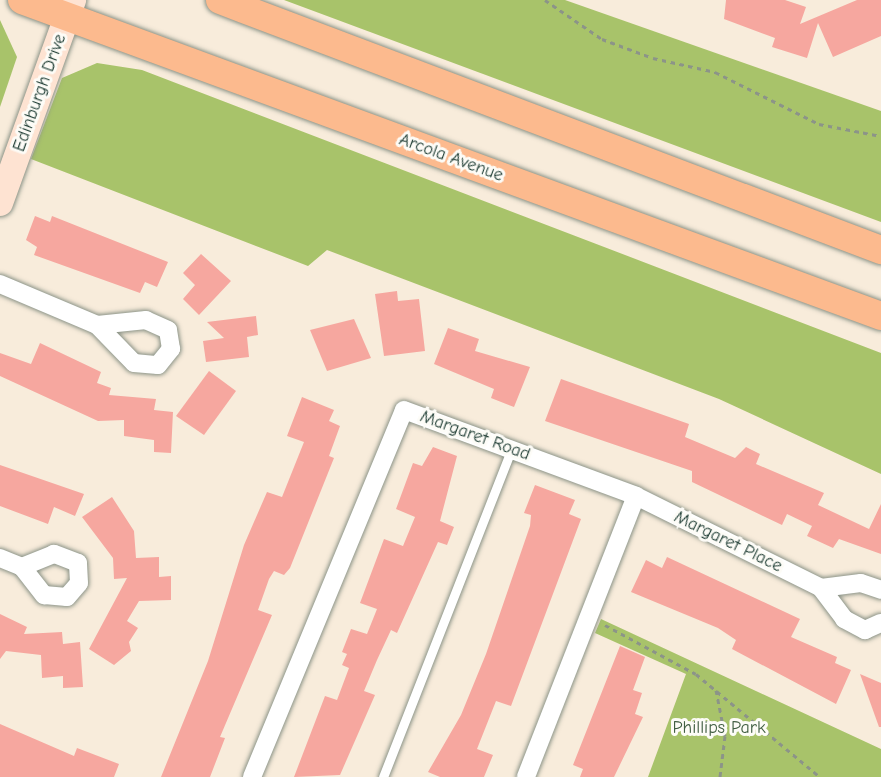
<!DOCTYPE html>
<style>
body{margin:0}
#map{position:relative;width:881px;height:777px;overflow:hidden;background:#f8ecdb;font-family:"Comic Neue",sans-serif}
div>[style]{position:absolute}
.green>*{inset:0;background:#a8c36a}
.building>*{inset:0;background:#f6a79f}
.path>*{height:3px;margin-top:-1.5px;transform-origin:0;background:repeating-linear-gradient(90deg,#8c9488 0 4.5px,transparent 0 9px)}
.roads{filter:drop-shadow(0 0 2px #8c9488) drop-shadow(0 0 2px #8c9488)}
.lane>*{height:9px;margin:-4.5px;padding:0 4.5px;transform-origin:4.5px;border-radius:4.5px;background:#fff}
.street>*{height:18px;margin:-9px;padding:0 9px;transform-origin:9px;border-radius:9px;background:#fff}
.secondary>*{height:26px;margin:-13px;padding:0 13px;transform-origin:13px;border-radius:13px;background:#fee3d2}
.primary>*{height:28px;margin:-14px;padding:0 14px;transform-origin:14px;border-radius:14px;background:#fcba8e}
span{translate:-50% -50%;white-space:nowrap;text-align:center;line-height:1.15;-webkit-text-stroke:6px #fdfcf7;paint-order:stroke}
.street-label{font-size:18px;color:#1f3d34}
.park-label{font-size:18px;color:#415e42}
</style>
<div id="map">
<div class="green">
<i style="clip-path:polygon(284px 0,565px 0,881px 111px,881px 222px)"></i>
<i style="clip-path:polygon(0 20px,17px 57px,0 107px)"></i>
<i style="clip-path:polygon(97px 63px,142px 70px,881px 353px,881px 474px,719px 399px,327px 250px,308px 266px,31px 159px,62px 78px)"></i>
<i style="clip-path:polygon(601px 619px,881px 749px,881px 777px,648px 777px,686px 674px,595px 633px)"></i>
</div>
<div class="building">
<i style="clip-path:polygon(726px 0,785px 0,806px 7px,800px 24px,857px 0,881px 0,881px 36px,833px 57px,818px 23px,807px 58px,772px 47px,775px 38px,724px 19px)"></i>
<i style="clip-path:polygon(35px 216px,50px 222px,52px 216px,168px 262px,157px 287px,145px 282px,140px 293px,34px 255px,37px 247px,26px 240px)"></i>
<i style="clip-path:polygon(201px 254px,231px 281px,199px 315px,183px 299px,195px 285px,183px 273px)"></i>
<i style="clip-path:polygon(397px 291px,398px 301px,419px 299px,425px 351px,384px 356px,375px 294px)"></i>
<i style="clip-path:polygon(256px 316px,258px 335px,247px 337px,249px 357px,206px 362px,203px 341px,224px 338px,207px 322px)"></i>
<i style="clip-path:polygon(354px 319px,371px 358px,327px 371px,310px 330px)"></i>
<i style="clip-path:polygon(448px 328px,479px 339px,475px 351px,530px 367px,514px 407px,491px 398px,494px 389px,434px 364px)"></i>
<i style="clip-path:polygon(40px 343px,101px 372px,97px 383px,111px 388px,109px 395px,156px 399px,154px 410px,173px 412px,171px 453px,154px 452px,154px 440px,124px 436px,124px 420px,98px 421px,0 376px,0 353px,31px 364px)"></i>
<i style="clip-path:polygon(209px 371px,236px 391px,204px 435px,176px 416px)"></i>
<i style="clip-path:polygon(561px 379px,689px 424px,685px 437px,735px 458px,746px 447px,760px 454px,756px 464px,824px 493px,818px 505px,869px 529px,881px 504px,881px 554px,839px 539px,833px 548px,807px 536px,812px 526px,787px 514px,782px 525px,692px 482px,692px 471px,545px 421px)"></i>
<i style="clip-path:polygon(302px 397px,334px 410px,329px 421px,340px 426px,329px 456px,334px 458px,290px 568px,284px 575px,274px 571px,269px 579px,258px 610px,272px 615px,220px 737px,225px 738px,210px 777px,161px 777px,208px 661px,244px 545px,267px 492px,282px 497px,304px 442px,287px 436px)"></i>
<i style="clip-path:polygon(433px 447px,457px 456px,440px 521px,454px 527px,447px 545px,438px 542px,397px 633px,391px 630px,377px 660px,364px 691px,375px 695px,340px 775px,294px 777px,325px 696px,337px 700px,349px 668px,342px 665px,347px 654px,342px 652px,351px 629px,367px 634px,377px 609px,360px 603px,384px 539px,403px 546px,415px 517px,396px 509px,413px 463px,422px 466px)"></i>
<i style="clip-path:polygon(0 465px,84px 494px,75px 516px,54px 507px,48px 524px,0 506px)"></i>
<i style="clip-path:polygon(535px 485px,575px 500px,569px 514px,581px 519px,511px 706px,496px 701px,477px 749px,493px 755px,484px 777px,440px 777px,428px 772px,461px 715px,486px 654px,530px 526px,531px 515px,524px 513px)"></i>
<i style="clip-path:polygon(112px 497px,134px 531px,136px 558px,159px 557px,159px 577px,171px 576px,171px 600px,139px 601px,127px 621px,138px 628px,129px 642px,131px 651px,114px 665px,89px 649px,127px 578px,114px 579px,113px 558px,82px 517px)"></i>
<i style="clip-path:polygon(667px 557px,800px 619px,791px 637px,837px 657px,835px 663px,851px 670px,836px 704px,732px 649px,736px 640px,718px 628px,631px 592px,646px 560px,662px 568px)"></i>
<i style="clip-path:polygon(0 614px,27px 627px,24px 634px,62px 632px,63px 644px,80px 642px,83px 687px,63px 688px,63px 676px,42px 678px,41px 655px,6px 651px,0 659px)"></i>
<i style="clip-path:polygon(620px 646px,645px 657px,633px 690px,642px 693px,635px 714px,643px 717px,614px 777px,580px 777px,583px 769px,573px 765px)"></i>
<i style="clip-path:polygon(860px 674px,881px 683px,881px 727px,879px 727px)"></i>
<i style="clip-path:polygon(0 724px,74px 756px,77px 748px,119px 764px,114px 777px,0 777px)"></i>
</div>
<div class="path">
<i style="left:545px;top:0;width:69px;rotate:34.4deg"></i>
<i style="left:602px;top:39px;width:54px;rotate:20.4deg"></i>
<i style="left:653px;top:58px;width:64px;rotate:12.7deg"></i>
<i style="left:715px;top:72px;width:116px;rotate:26.6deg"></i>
<i style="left:819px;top:124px;width:63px;rotate:11deg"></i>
<i style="left:605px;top:625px;width:103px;rotate:28.3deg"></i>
<i style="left:696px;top:674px;width:161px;rotate:39.7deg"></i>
<i style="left:716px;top:690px;width:47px;rotate:78.9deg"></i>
<i style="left:725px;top:736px;width:41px;rotate:97deg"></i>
</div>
<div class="roads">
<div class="lane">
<i style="left:383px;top:777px;width:351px;rotate:-68.6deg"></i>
</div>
<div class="street">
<i style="left:0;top:284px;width:105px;rotate:22.9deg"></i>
<i style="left:97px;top:325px;width:53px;rotate:45.8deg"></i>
<i style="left:134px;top:363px;width:24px;rotate:5deg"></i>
<i style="left:158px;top:365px;width:21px;rotate:-51deg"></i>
<i style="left:171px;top:349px;width:19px;rotate:-99deg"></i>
<i style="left:168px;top:330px;width:24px;rotate:-156deg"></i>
<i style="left:146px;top:320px;width:49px;rotate:174.2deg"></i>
<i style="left:636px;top:496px;width:207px;rotate:26.4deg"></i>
<i style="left:821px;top:588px;width:39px;rotate:53deg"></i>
<i style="left:844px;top:619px;width:24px;rotate:28deg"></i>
<i style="left:865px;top:630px;width:17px;rotate:-24deg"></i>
<i style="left:0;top:558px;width:24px;rotate:22deg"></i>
<i style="left:22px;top:567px;width:36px;rotate:52deg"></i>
<i style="left:44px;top:595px;width:23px;rotate:5deg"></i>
<i style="left:67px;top:597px;width:18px;rotate:-49deg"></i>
<i style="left:79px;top:583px;width:20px;rotate:-93deg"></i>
<i style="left:78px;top:563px;width:26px;rotate:-159deg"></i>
<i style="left:54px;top:554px;width:35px;rotate:158deg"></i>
<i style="left:821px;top:588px;width:40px;rotate:-7.1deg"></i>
<i style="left:861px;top:583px;width:21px;rotate:19deg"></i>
<i style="left:252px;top:777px;width:397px;rotate:-67.5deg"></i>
<i style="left:404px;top:410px;width:247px;rotate:20.3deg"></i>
<i style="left:636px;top:496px;width:302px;rotate:111.4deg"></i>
</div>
<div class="secondary">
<i style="left:0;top:203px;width:216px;rotate:-70.2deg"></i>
</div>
<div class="primary">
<i style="left:22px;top:0;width:915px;rotate:20.2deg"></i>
<i style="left:220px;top:0;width:707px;rotate:20.72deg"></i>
</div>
</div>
<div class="street-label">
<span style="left:40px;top:93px;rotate:-70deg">Edinburgh Drive</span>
<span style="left:451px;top:158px;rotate:20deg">Arcola Avenue</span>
<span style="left:475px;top:436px;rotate:20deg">Margaret Road</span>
<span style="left:728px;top:542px;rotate:26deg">Margaret Place</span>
</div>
<div class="park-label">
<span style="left:719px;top:728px">Phillips Park</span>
</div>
</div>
